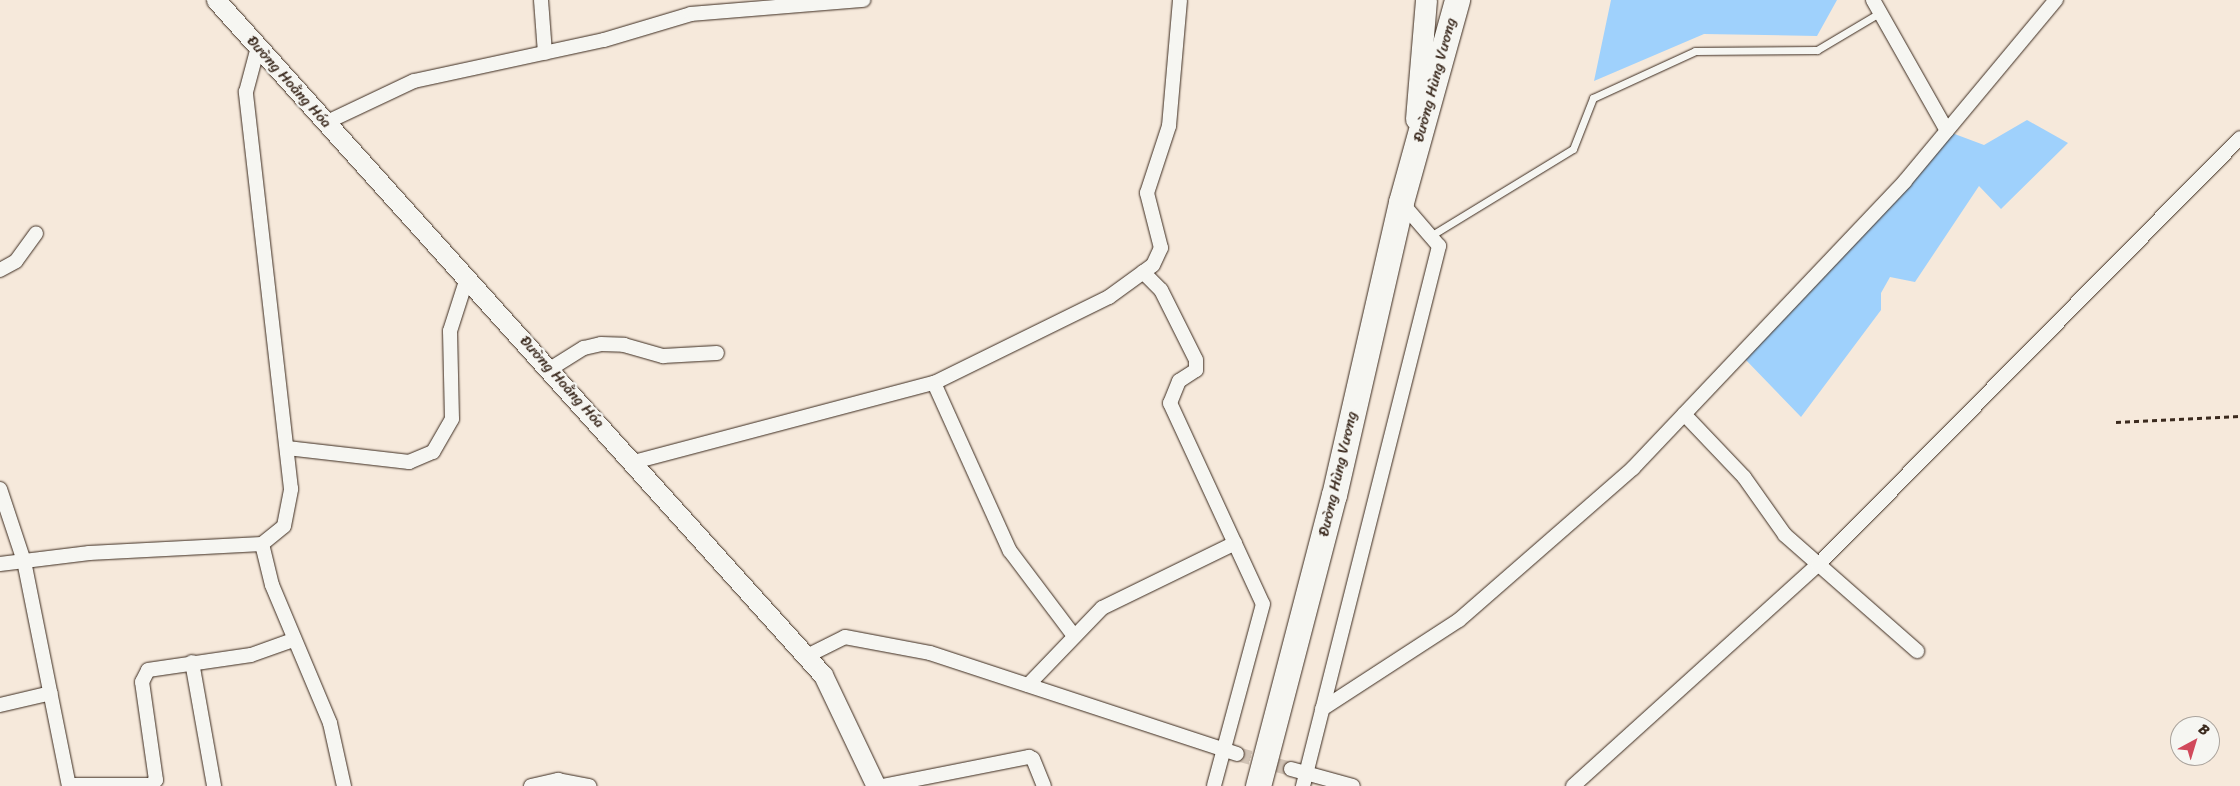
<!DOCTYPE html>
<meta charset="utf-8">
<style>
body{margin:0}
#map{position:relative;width:2240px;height:786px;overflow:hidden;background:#f6e9db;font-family:Sriracha,sans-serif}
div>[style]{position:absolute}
.water>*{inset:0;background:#9fd1fc}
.street-tunnel>*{height:14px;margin-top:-7px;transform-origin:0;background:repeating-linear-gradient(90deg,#d1c3b5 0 14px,transparent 0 21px)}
.path>*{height:3px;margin-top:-1.5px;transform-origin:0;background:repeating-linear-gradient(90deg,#3b2a1e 0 5px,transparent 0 9px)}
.roads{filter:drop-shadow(0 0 1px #3b2a1e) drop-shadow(0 0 1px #3b2a1e)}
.lane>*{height:7px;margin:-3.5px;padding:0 3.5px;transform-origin:3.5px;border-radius:3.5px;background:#f6f6f2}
.street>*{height:14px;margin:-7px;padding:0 7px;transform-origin:7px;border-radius:7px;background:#f6f6f2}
.secondary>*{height:19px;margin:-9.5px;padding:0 9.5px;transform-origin:9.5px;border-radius:9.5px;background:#f6f6f2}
.primary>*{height:21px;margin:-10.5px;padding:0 10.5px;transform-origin:10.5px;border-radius:10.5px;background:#f6f6f2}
.highway>*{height:25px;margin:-12.5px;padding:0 12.5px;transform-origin:12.5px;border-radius:12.5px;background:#f6f6f2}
span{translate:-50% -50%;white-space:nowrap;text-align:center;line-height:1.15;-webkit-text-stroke:5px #f6f6f2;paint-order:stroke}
.street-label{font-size:15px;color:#3b2a1e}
.north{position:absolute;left:2170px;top:716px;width:50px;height:50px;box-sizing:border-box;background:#f6f6f2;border:1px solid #aba49d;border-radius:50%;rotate:39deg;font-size:14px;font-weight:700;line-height:20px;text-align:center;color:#3b2a1e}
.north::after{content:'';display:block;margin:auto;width:18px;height:22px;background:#d1495b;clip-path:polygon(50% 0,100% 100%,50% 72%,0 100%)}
</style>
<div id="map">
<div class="water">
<i style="clip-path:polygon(1611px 0,1837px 0,1817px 36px,1704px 34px,1594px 81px)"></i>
<i style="clip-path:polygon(2027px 120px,2068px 143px,2001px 209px,1979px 186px,1915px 282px,1890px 277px,1881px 293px,1881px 310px,1801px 417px,1744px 358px,1952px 133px,1984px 145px)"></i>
</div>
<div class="street-tunnel">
<i style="left:1237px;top:754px;width:56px;rotate:15.5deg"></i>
</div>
<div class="path">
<i style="left:2116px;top:422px;width:124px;rotate:-2.8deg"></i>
</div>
<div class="roads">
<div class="lane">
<i style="left:1432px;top:235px;width:165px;rotate:-31.4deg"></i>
<i style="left:1573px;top:149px;width:55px;rotate:-68.6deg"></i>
<i style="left:1593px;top:98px;width:112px;rotate:-24.7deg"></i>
<i style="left:1695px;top:51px;width:122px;rotate:-0.5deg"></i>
<i style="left:1817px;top:50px;width:72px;rotate:-30.8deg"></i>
</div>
<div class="street">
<i style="left:541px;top:0;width:53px;rotate:85.7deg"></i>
<i style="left:1873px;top:0;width:150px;rotate:60.5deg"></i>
<i style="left:325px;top:123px;width:98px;rotate:-25.3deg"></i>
<i style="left:414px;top:81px;width:194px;rotate:-12.2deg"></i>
<i style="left:604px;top:40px;width:91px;rotate:-16.6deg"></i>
<i style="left:691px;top:14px;width:173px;rotate:-4.7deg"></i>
<i style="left:0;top:270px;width:18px;rotate:-29deg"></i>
<i style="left:16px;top:261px;width:34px;rotate:-54deg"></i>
<i style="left:1143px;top:272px;width:25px;rotate:45deg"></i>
<i style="left:1161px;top:290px;width:78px;rotate:63.4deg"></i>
<i style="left:1196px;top:360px;width:10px;rotate:90deg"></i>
<i style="left:1196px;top:370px;width:20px;rotate:147deg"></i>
<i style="left:1179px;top:381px;width:24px;rotate:112deg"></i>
<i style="left:1170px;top:403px;width:221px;rotate:65.2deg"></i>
<i style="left:1263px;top:604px;width:188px;rotate:105.1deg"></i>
<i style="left:550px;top:369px;width:40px;rotate:-32deg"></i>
<i style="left:584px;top:348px;width:17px;rotate:-13deg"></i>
<i style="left:601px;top:344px;width:23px;rotate:2deg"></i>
<i style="left:624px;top:345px;width:41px;rotate:15.8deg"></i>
<i style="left:663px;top:356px;width:54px;rotate:-3.2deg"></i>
<i style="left:934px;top:383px;width:184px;rotate:65.7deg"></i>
<i style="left:1010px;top:551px;width:106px;rotate:53deg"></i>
<i style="left:1684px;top:414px;width:87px;rotate:46.4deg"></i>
<i style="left:1744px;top:477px;width:71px;rotate:54.7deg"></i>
<i style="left:1785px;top:535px;width:176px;rotate:41.3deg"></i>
<i style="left:287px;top:448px;width:123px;rotate:6.5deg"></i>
<i style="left:409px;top:462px;width:26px;rotate:-23deg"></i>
<i style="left:433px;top:452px;width:38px;rotate:-60deg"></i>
<i style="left:452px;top:419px;width:88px;rotate:-91.3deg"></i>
<i style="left:450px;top:331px;width:56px;rotate:-72.2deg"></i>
<i style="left:634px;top:462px;width:310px;rotate:-14.8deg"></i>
<i style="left:934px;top:383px;width:195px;rotate:-26.2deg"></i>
<i style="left:1109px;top:297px;width:54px;rotate:-36deg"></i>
<i style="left:1153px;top:265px;width:19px;rotate:-65deg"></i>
<i style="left:1161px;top:248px;width:57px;rotate:-104.3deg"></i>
<i style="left:1147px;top:193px;width:71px;rotate:-71.8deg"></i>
<i style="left:1169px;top:126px;width:126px;rotate:-85deg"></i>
<i style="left:0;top:489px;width:76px;rotate:71.6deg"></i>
<i style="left:24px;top:561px;width:229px;rotate:78.7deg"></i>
<i style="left:262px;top:544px;width:42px;rotate:76.3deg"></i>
<i style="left:272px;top:585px;width:150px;rotate:67.2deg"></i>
<i style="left:330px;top:723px;width:65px;rotate:77.5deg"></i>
<i style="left:0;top:564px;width:90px;rotate:-7deg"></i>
<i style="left:89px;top:553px;width:173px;rotate:-3deg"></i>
<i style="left:262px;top:544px;width:28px;rotate:-39deg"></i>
<i style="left:284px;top:526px;width:38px;rotate:-79deg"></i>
<i style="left:291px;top:489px;width:400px;rotate:-96.5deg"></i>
<i style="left:246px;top:92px;width:47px;rotate:-75.1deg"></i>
<i style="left:807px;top:656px;width:42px;rotate:-26.6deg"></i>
<i style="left:845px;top:637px;width:86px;rotate:10.7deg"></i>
<i style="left:930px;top:653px;width:323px;rotate:18.2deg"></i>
<i style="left:192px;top:662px;width:126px;rotate:79.9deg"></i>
<i style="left:1028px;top:685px;width:107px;rotate:-46.1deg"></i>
<i style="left:1102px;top:608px;width:148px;rotate:-26deg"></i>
<i style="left:0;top:705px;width:52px;rotate:-13.2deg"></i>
<i style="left:1322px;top:709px;width:163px;rotate:-33deg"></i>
<i style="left:1459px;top:620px;width:231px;rotate:-41.1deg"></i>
<i style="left:1633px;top:468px;width:395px;rotate:-46.5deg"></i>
<i style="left:1905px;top:181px;width:236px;rotate:-50.2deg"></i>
<i style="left:1291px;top:769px;width:64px;rotate:15.3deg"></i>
<i style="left:69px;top:785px;width:82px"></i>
<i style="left:151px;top:785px;width:7px;rotate:-45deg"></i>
<i style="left:156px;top:780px;width:99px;rotate:-98.1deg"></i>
<i style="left:142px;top:682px;width:13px;rotate:-63deg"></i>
<i style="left:148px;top:670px;width:104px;rotate:-8.3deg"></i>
<i style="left:251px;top:655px;width:45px;rotate:-19.7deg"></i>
<i style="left:531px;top:786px;width:28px;rotate:-13deg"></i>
<i style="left:558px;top:780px;width:32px;rotate:11deg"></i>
<i style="left:882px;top:786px;width:150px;rotate:-11.2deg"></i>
<i style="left:1029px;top:757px;width:4px;rotate:27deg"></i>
<i style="left:1033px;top:759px;width:29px;rotate:68deg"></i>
<i style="left:1303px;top:786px;width:557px;rotate:-75.86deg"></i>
<i style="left:1439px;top:246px;width:58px;rotate:-130.8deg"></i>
<i style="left:1573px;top:786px;width:330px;rotate:-42.1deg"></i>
<i style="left:1818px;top:565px;width:600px;rotate:-45.34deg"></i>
</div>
<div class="secondary">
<i style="left:216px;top:0;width:908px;rotate:48.04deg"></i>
<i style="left:823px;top:675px;width:123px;rotate:64.5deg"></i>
</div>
<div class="primary">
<i style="left:1416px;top:119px;width:119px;rotate:-85.2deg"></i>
</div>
<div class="highway">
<i style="left:1258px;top:786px;width:301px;rotate:-75.4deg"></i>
<i style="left:1334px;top:495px;width:301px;rotate:-77.1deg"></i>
<i style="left:1401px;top:202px;width:210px;rotate:-74.5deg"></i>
</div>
</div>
<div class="street-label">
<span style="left:1435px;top:80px;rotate:-75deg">Đường Hùng Vương</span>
<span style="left:289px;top:82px;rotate:48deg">Đường Hoằng Hóa</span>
<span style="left:562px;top:382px;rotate:48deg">Đường Hoằng Hóa</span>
<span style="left:1338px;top:474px;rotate:-77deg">Đường Hùng Vương</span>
</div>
<div class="north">B</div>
</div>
